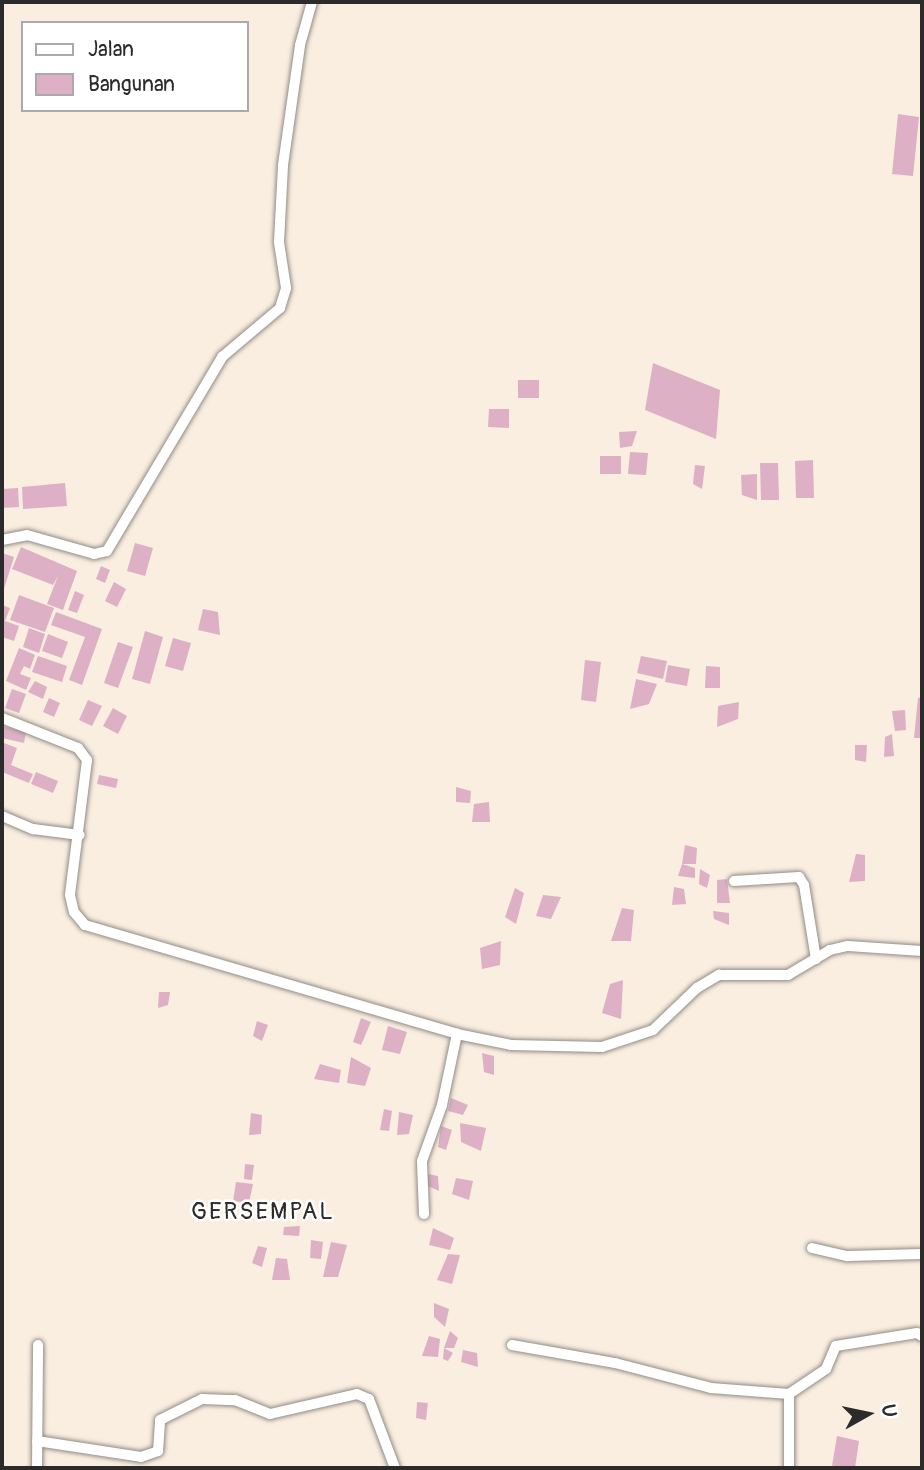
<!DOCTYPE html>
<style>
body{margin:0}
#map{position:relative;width:924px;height:1470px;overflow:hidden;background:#f9eee0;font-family:Pangolin,sans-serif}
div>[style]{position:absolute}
.building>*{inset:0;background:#deb0c5}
.roads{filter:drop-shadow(0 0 2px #928c86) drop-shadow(0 0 2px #928c86)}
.minor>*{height:10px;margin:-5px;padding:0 5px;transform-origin:5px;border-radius:5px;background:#fff}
span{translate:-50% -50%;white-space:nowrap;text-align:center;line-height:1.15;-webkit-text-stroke:5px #fff;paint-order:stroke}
.quarter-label{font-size:24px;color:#2b2b2b;letter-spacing:2px}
.frame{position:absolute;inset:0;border:4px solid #2b2b2b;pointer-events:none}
.legend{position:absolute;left:21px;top:21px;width:228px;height:91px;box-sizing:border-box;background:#fff;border:2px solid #aaa;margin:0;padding:9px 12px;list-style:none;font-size:21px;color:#2b2b2b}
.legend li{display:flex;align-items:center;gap:14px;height:35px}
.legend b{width:35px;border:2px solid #aaa}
.north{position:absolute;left:833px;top:1379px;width:70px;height:70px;-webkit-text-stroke:5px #fff;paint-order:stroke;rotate:81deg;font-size:19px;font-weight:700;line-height:28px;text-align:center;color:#2b2b2b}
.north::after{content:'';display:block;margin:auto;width:24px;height:32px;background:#2b2b2b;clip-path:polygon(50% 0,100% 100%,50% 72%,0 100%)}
</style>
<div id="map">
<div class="building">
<i style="clip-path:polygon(898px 114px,919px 117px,913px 176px,892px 174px)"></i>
<i style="clip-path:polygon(653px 363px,720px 390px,716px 439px,645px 410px)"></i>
<i style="clip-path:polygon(518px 380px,539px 380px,539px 398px,518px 398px)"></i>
<i style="clip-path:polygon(489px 409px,509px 409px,509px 428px,488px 427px)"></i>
<i style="clip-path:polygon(637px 431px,632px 446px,620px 448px,619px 432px)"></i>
<i style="clip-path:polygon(630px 452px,648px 453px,646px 475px,628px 474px)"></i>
<i style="clip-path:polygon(600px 456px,621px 456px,621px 474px,600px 474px)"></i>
<i style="clip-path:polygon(813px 460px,814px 498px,796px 498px,795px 461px)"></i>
<i style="clip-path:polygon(760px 463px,778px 463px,779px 500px,761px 500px)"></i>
<i style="clip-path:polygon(695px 465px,705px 466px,702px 489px,693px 484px)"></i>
<i style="clip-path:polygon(757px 474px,757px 500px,742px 495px,741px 475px)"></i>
<i style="clip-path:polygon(65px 483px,67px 506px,23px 509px,22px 487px)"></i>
<i style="clip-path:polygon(18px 488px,19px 507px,2px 508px,2px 489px)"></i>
<i style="clip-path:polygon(135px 543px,153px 548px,145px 576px,127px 571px)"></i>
<i style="clip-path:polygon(21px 547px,77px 571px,63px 610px,47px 604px,58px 576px,53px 585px,12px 569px)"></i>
<i style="clip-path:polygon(2px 553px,14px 557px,2px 595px)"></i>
<i style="clip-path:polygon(101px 566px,110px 570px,105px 583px,96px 579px)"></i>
<i style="clip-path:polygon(114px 582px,126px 589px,117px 607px,105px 601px)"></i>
<i style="clip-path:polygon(75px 591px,84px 595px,77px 613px,68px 610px)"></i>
<i style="clip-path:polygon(19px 595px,54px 608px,45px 632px,10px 620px)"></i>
<i style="clip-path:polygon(2px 605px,10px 608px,5px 621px,19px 626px,14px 641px,2px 637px)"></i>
<i style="clip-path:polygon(203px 609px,218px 612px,220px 635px,198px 630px)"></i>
<i style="clip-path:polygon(56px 612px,102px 629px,82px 685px,69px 680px,85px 637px,51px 625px)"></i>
<i style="clip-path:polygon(29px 628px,45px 634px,39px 653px,23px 647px)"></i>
<i style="clip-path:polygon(145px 631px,163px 637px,150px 684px,132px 679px)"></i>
<i style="clip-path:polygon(48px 634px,68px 642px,62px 658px,42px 651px)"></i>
<i style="clip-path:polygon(173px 638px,191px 643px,183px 671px,165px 666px)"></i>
<i style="clip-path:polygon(118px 642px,133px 647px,118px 688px,104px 683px)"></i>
<i style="clip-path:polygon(19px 648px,35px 655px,30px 669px,24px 666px,20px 674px,31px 678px,26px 690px,6px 681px)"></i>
<i style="clip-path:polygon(38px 656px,67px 666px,62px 682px,32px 672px)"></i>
<i style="clip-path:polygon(641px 656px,667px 661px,663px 679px,637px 673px)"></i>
<i style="clip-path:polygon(585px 660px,601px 662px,596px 702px,581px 700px)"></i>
<i style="clip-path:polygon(668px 665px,690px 669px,687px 686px,665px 682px)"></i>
<i style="clip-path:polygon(706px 666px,720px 667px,720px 688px,705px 688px)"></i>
<i style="clip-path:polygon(636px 679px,657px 684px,649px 704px,630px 709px)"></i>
<i style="clip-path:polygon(35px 681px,47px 687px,43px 699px,28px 692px)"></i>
<i style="clip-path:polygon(12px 689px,26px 694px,19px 713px,5px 708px)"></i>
<i style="clip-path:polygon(922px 697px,922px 738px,914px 738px,918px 698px)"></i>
<i style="clip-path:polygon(49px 698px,60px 703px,54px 717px,43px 712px)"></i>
<i style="clip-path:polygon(88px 700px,102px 706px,92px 726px,79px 720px)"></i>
<i style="clip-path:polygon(739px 702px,738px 719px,717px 727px,718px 706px)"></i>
<i style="clip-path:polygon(113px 708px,127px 716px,118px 734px,103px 726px)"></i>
<i style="clip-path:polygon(905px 710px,906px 730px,895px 731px,892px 711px)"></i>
<i style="clip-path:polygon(2px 726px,26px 732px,24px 743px,2px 738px)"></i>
<i style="clip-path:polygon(892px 734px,894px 756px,884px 757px,885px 737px)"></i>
<i style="clip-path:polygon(4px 743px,17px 748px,11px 765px,33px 774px,29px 783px,2px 772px)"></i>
<i style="clip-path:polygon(855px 745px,867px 745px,866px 762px,855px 760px)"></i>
<i style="clip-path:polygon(36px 772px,58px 781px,53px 793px,31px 784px)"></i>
<i style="clip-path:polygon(99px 775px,118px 779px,116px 788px,97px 784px)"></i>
<i style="clip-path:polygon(456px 787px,471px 791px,470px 803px,456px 802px)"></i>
<i style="clip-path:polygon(489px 802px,490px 822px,472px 822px,474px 804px)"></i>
<i style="clip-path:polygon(685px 845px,697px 848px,696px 864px,682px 864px)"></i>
<i style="clip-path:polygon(856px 854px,865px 855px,865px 881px,849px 882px)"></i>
<i style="clip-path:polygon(682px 864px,695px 868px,695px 878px,678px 876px)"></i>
<i style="clip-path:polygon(700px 869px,710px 875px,707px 888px,699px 884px)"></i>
<i style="clip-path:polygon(727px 879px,730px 903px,717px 903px,717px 880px)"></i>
<i style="clip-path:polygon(674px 887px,684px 889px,686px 904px,672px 905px)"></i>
<i style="clip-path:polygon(515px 888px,524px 893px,516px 924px,505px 917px)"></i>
<i style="clip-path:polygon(543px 895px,561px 897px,551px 919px,536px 916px)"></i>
<i style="clip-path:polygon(622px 908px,634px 910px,631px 941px,611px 941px)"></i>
<i style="clip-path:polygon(713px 911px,729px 913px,729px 925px,714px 919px)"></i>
<i style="clip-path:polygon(501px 941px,500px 965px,482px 969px,480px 948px)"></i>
<i style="clip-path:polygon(623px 980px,621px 1019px,602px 1013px,610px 984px)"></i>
<i style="clip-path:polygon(159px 992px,170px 992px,168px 1005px,158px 1008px)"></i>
<i style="clip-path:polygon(361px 1018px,371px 1022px,361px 1045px,353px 1042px)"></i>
<i style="clip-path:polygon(257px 1021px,268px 1025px,262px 1041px,253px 1036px)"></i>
<i style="clip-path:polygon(388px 1026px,407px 1032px,400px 1054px,382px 1050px)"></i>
<i style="clip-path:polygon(482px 1053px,494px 1056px,494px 1075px,484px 1072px)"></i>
<i style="clip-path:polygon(351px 1057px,371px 1068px,365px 1086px,347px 1083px)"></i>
<i style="clip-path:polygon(320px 1064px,341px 1070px,339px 1083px,314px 1079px)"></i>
<i style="clip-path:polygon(451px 1098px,468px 1105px,463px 1115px,448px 1111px)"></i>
<i style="clip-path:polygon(384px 1109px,392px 1111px,389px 1131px,380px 1130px)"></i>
<i style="clip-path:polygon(399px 1112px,413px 1115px,409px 1134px,397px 1135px)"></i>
<i style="clip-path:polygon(251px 1113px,262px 1115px,261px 1134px,249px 1135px)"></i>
<i style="clip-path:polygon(460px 1123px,486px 1128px,481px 1151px,461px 1142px)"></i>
<i style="clip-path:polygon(441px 1126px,452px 1130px,446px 1150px,438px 1147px)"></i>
<i style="clip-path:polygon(245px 1164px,254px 1165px,252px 1180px,244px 1179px)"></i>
<i style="clip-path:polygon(427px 1174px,438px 1176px,439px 1191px,428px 1186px)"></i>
<i style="clip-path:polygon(456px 1178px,473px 1181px,469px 1200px,452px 1194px)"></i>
<i style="clip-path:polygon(236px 1182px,253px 1184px,249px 1203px,233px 1201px)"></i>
<i style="clip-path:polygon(300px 1226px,299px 1236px,283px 1235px,284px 1227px)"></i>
<i style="clip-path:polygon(433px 1228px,454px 1238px,450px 1250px,429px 1245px)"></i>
<i style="clip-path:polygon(311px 1240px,323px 1242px,321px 1259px,310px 1258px)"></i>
<i style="clip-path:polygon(331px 1242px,347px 1245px,338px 1277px,323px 1277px)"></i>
<i style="clip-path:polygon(258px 1246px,267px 1248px,262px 1267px,252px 1263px)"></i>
<i style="clip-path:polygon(448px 1254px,460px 1255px,452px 1284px,437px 1280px)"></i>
<i style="clip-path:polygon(276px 1258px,287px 1259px,290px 1280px,272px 1280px)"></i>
<i style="clip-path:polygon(434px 1303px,449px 1309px,445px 1327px,434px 1317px)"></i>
<i style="clip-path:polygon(450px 1331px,458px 1338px,454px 1348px,444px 1348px,453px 1353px,448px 1361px,443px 1359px,444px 1348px)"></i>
<i style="clip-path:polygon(429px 1336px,440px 1339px,438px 1357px,422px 1356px)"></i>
<i style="clip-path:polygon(463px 1350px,477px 1353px,478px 1367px,461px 1362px)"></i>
<i style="clip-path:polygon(417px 1402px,428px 1403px,426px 1420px,416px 1418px)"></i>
<i style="clip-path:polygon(837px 1436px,859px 1441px,855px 1468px,832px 1466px)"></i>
</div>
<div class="roads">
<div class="minor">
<i style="left:2px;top:540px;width:25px;rotate:-11deg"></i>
<i style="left:27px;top:535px;width:70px;rotate:15.8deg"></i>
<i style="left:94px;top:554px;width:13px;rotate:-13deg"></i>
<i style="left:107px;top:551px;width:226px;rotate:-59.3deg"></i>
<i style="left:222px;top:357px;width:76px;rotate:-40.2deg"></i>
<i style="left:280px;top:308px;width:21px;rotate:-73deg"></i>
<i style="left:286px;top:288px;width:47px;rotate:-98.7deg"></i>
<i style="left:279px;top:242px;width:77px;rotate:-87deg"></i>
<i style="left:283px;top:165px;width:121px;rotate:-81.9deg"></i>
<i style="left:300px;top:45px;width:45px;rotate:-74.4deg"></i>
<i style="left:2px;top:718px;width:82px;rotate:21.5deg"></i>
<i style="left:78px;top:748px;width:15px;rotate:53deg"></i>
<i style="left:87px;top:760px;width:136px;rotate:97.2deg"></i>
<i style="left:70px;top:895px;width:17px;rotate:77deg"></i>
<i style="left:74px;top:912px;width:17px;rotate:50deg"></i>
<i style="left:85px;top:925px;width:388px;rotate:16.3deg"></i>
<i style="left:457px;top:1034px;width:55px;rotate:11.5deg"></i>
<i style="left:511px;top:1045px;width:91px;rotate:1.3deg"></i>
<i style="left:602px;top:1047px;width:54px;rotate:-18.4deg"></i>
<i style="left:653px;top:1030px;width:61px;rotate:-43.7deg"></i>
<i style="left:697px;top:988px;width:26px;rotate:-31deg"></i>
<i style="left:719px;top:975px;width:69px"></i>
<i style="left:788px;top:975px;width:49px;rotate:-30.8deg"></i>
<i style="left:830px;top:950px;width:18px;rotate:-13deg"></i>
<i style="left:848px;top:946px;width:74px;rotate:3.9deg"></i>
<i style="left:2px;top:816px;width:34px;rotate:23deg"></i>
<i style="left:33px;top:829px;width:47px;rotate:7.3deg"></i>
<i style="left:734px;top:881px;width:65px;rotate:-3.5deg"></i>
<i style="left:799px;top:877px;width:9px;rotate:58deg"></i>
<i style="left:804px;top:885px;width:75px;rotate:80.8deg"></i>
<i style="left:424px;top:1214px;width:53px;rotate:-92.2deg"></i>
<i style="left:422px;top:1161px;width:59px;rotate:-70.3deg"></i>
<i style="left:442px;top:1105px;width:73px;rotate:-78.1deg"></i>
<i style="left:812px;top:1248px;width:37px;rotate:13deg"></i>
<i style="left:848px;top:1256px;width:74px;rotate:-1.5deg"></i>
<i style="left:512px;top:1345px;width:105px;rotate:9.9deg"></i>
<i style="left:615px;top:1363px;width:99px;rotate:14.6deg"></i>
<i style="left:711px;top:1388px;width:78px;rotate:4.4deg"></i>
<i style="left:37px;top:1441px;width:105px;rotate:8.7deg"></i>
<i style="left:141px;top:1457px;width:18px;rotate:-19deg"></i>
<i style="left:158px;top:1451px;width:31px;rotate:-86deg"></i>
<i style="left:160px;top:1420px;width:47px;rotate:-26.6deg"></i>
<i style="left:202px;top:1399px;width:33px;rotate:2deg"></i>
<i style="left:235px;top:1400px;width:38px;rotate:22deg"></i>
<i style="left:270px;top:1414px;width:89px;rotate:-12.9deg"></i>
<i style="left:357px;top:1394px;width:13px;rotate:23deg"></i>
<i style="left:369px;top:1399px;width:74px;rotate:69.4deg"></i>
<i style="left:37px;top:1468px;width:123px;rotate:-89.5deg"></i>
<i style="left:789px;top:1468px;width:74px;rotate:-90deg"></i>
<i style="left:789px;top:1394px;width:45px;rotate:-34deg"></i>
<i style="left:826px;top:1369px;width:25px;rotate:-67deg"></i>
<i style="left:836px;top:1346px;width:82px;rotate:-9.1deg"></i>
<i style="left:917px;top:1333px;width:6px;rotate:31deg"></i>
</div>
</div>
<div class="quarter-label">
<span style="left:263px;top:1212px">GERSEMPAL</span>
</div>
<div class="frame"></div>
<ul class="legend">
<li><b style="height:9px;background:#fff"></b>Jalan</li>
<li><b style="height:19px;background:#deb0c5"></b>Bangunan</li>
</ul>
<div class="north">U</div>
</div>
